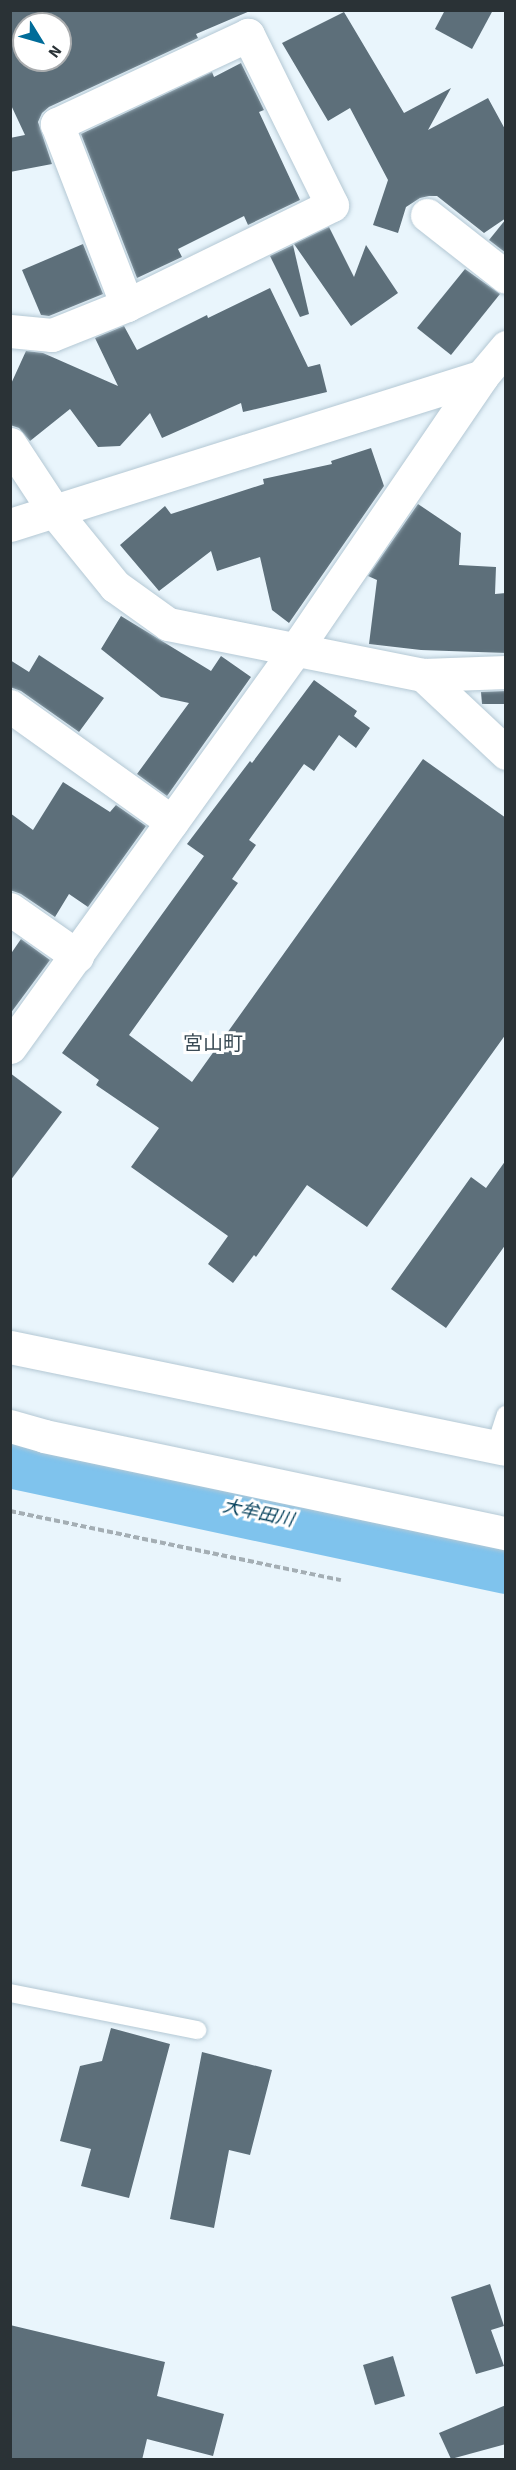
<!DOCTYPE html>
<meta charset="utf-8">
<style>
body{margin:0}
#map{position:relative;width:516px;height:2470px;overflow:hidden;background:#e9f5fc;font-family:"Source Sans 3","Noto Sans JP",sans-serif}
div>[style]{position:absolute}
.river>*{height:54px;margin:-27px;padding:0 27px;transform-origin:27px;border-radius:27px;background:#7fc3ed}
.building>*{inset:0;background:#5d6f7a}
.path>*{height:4px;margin-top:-2px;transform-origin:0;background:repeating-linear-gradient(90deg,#a4aeb4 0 6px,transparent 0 9px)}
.roads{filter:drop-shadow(0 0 2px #b4c8d4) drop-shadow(0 0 2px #b4c8d4)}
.service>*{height:18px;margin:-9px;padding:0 9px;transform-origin:9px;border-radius:9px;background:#fff}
.minor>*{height:33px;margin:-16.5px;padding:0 16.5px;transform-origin:16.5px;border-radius:16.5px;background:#fff}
.tertiary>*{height:33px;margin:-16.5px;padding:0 16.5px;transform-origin:16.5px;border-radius:16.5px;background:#fff}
span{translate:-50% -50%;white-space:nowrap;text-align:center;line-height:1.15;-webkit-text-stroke:6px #fff;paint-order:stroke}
.water-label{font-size:18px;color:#033f5a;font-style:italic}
.quarter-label{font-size:20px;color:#3a4b55}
.frame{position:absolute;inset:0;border:12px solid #2a3236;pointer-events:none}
.north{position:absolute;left:12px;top:12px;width:60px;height:60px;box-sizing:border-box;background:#fff;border:2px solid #aaadaf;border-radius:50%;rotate:127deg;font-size:16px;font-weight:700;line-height:24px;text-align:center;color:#2a3236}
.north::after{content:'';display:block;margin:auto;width:21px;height:27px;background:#006c99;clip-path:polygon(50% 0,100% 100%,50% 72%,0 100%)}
</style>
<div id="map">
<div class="river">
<i style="left:10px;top:1461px;width:507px;rotate:12.06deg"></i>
</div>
<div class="building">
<i style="clip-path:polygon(evenodd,10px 10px,250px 10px,250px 11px,196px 34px,198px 38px,49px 107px,42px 113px,38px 122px,52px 164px,10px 172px,10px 138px,25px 135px,10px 103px,10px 10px,24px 24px,60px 24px,60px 60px,24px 60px,24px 24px)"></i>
<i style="clip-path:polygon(445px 10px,493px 10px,472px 49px,435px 29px)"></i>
<i style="clip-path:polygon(344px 12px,404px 113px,451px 88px,428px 130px,488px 98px,506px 131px,506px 218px,484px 233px,437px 196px,429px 196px,420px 198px,406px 207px,398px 233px,373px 225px,388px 180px,350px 108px,328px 121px,282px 43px)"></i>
<i style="clip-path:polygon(241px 63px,264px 110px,259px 112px,300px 200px,248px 225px,244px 216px,178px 249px,182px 257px,137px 278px,81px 134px,212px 72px,214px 77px)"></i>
<i style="clip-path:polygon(506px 219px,506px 253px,489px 240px)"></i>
<i style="clip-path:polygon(329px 227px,354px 277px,366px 245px,398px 293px,351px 326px,294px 244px)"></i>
<i style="clip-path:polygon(83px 244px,103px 294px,49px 316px,41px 315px,22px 270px)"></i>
<i style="clip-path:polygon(293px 245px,309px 314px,300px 317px,270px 256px)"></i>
<i style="clip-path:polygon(465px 269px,500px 294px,451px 355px,417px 328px)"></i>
<i style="clip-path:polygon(270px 288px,308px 367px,320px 364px,327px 392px,243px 412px,241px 403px,162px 438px,150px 413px,120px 446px,98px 447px,70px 409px,30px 441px,19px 428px,10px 425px,10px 386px,26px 351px,43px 353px,118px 386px,95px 338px,124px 326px,137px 350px,207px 315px,208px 318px)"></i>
<i style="clip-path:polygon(371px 448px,384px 486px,289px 623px,272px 610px,260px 557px,217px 571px,211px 551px,159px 591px,120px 545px,165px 506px,171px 514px,264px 484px,263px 479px,332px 464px,331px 461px)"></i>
<i style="clip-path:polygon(418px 504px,461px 533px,459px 565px,496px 567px,495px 594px,506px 593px,506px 653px,421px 650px,369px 644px,377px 580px,368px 576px)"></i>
<i style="clip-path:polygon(121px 616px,211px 671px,221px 656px,251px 677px,167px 796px,137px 774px,189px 703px,161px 697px,101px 649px)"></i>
<i style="clip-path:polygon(39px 655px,104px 698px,79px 732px,21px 691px,10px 687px,10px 660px,29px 672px)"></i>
<i style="clip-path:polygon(314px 680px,357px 711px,354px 716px,370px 728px,356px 748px,339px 735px,314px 771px,304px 764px,249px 840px,256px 845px,232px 879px,238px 883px,129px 1035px,192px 1082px,423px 759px,506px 818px,506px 1034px,367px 1227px,307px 1185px,256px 1257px,254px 1255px,233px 1283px,208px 1264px,228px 1236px,131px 1167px,159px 1128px,96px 1085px,99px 1080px,62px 1053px,204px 856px,187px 844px,250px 761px,252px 763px)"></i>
<i style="clip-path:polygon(506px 691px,506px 704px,482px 704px,481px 692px)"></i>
<i style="clip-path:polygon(63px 782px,110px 812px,116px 805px,146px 826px,88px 907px,69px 894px,55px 917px,21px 894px,10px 890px,10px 813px,33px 830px)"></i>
<i style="clip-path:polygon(21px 939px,50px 960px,10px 1014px,10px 955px)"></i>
<i style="clip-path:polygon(10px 1073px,62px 1112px,10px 1181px)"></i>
<i style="clip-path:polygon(506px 1160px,506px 1244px,446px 1328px,391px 1289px,471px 1177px,486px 1188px)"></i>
<i style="clip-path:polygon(111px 2028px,170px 2044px,129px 2198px,81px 2186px,91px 2149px,60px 2141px,80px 2066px,102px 2061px)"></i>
<i style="clip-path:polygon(202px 2052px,272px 2070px,250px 2155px,229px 2150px,214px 2228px,170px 2219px)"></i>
<i style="clip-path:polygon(490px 2284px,504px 2326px,491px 2330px,504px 2366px,476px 2374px,451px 2297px)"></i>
<i style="clip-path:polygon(10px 2325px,165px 2362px,157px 2396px,224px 2414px,213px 2456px,147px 2439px,142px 2460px,10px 2460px)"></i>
<i style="clip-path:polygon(393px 2356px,405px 2396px,375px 2405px,363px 2365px)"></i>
<i style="clip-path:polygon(506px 2405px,506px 2444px,451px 2459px,439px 2433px)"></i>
</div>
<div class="path">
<i style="left:10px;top:1511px;width:338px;rotate:11.8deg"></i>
</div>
<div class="roads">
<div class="service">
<i style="left:495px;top:1448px;width:35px;rotate:-72deg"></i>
<i style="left:10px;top:1993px;width:191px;rotate:11.2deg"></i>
</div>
<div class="minor">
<i style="left:427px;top:215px;width:100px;rotate:38.1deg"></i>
<i style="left:10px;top:331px;width:42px;rotate:5.4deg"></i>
<i style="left:52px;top:335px;width:81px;rotate:-21.8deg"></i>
<i style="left:127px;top:305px;width:228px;rotate:-26deg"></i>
<i style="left:332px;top:205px;width:190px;rotate:-116.3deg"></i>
<i style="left:248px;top:35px;width:211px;rotate:155deg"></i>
<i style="left:57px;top:124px;width:194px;rotate:68.9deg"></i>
<i style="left:10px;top:444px;width:80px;rotate:56.7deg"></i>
<i style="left:54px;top:511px;width:97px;rotate:50.9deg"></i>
<i style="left:115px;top:586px;width:65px;rotate:35.6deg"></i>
<i style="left:168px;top:624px;width:260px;rotate:11.3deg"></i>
<i style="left:423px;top:675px;width:83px;rotate:-2.1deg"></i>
<i style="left:423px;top:675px;width:114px;rotate:43.2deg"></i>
<i style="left:10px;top:706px;width:199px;rotate:35.6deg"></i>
<i style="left:10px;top:909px;width:82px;rotate:35deg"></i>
<i style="left:10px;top:1047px;width:490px;rotate:-54.3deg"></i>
<i style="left:296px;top:649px;width:330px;rotate:-55.7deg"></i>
<i style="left:10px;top:1426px;width:35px;rotate:16deg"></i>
<i style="left:44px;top:1436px;width:472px;rotate:11.9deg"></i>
</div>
<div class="tertiary">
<i style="left:10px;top:525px;width:495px;rotate:-17.5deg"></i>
<i style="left:482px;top:376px;width:38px;rotate:-50deg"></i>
<i style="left:10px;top:1347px;width:506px;rotate:11.62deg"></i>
</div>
</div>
<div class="water-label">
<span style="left:258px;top:1514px;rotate:12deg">大牟田川</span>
</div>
<div class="quarter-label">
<span style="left:213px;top:1044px">宮山町</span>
</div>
<div class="frame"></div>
<div class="north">N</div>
</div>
